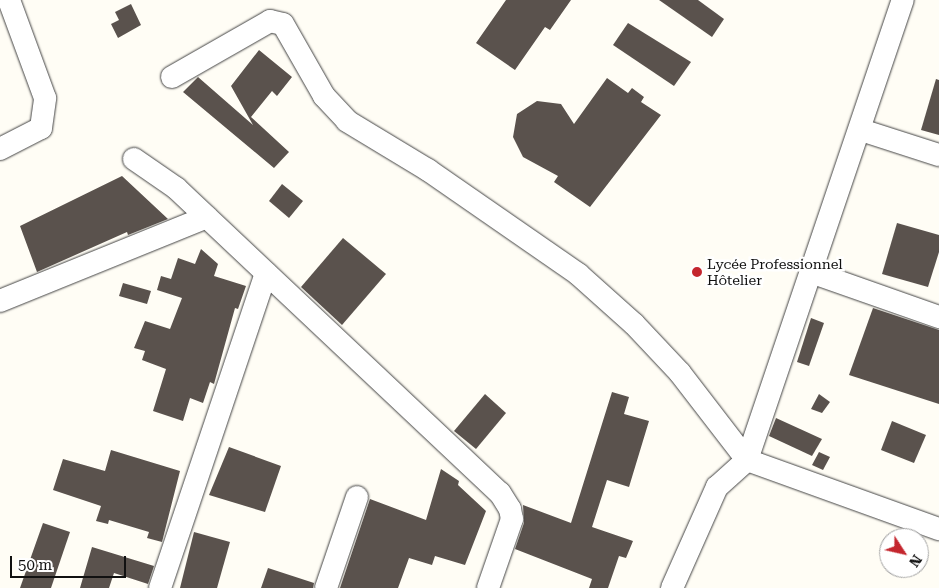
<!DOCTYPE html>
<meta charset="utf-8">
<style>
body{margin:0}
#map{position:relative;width:939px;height:588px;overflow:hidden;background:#fffdf5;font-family:"Roboto Serif",serif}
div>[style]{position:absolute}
.building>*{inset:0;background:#5a524d}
.roads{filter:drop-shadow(0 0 1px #444) drop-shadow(0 0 1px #444)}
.minor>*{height:22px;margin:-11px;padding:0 11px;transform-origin:11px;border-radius:11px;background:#fff}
.dots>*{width:14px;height:14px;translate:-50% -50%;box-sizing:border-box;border:2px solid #fff;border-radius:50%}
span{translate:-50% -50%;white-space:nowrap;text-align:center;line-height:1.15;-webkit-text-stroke:5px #fff;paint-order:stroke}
.poi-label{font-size:14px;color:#111}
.left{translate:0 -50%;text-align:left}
.north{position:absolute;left:879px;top:528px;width:50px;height:50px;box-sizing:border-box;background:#fff;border:1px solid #a0a0a0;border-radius:50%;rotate:125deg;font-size:14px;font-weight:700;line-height:20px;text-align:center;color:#111}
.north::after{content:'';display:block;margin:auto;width:18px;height:22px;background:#c4262e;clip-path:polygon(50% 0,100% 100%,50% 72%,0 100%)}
.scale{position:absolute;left:10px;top:556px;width:116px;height:22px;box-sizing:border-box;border:2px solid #111;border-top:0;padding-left:6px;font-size:15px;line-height:18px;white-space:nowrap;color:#111;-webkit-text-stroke:4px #fff;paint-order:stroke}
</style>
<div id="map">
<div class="building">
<i style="clip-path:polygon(506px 0,571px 0,550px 30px,545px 27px,515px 70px,476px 43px)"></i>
<i style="clip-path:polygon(659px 0,698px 0,724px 19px,712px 37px)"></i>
<i style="clip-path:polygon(131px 4px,141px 25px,118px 38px,111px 24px,119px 20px,115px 12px)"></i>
<i style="clip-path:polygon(628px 23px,691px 62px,674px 86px,613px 45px)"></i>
<i style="clip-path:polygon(259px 50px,292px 77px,277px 96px,272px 91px,251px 117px,289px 152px,274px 168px,183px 92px,198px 77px,253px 125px,231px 86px)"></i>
<i style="clip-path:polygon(607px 78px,628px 93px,632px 88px,644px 97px,641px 102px,661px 115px,590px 207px,554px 182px,558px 176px,523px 157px,513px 137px,517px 114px,537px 101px,561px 104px,574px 124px)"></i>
<i style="clip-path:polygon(936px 79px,939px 80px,939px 135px,921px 130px)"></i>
<i style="clip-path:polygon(122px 176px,168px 219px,128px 235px,127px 232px,37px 272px,20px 226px)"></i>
<i style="clip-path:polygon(282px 184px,303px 201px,289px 218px,269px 201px)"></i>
<i style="clip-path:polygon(897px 223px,939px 235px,939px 252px,928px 287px,882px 274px)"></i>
<i style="clip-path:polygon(343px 238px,386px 274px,342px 325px,301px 287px)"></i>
<i style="clip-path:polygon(201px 249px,218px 264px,214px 276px,246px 286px,238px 309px,235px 308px,214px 384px,210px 382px,203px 403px,190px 398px,183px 421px,153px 411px,166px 369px,142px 360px,145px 351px,134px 348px,145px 321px,170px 329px,182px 298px,157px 290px,161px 276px,171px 279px,178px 258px,195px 264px)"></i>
<i style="clip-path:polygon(123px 283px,151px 291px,147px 304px,119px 296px)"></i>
<i style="clip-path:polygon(873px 308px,939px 330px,939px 404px,849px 375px)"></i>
<i style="clip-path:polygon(811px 318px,824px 323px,809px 366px,797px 362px)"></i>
<i style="clip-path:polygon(612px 392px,629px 397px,624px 414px,649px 421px,629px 487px,607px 480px,592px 527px,633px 541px,626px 558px,619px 556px,608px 588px,589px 588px,592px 579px,515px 549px,524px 523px,523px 505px,571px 523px)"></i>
<i style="clip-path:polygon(485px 394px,506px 413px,476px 449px,454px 431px)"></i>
<i style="clip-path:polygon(819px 394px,830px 402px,822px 413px,811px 409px)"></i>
<i style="clip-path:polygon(776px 418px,822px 439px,812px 456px,769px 436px)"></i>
<i style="clip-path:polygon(892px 421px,926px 435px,914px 463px,881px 450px)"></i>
<i style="clip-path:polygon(229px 447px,281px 466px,265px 512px,209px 495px)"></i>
<i style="clip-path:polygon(111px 450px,180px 471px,162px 542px,147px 538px,149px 532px,109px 520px,108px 524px,96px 521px,101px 506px,53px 490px,63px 459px,105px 471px)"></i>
<i style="clip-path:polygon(819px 452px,830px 457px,823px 470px,812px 465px)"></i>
<i style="clip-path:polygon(441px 469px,459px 481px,458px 485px,486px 511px,465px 565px,435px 556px,432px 565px,409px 558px,398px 588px,340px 588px,370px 499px,426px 520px)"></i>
<i style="clip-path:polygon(43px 523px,70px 532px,51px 588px,20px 588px)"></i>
<i style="clip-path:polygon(194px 532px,230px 542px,217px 588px,180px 588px)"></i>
<i style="clip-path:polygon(92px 547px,154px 566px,148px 584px,114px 573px,109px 588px,80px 588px)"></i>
<i style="clip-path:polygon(268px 568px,314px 583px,313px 588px,261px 588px)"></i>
</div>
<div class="roads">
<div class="minor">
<i style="left:172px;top:77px;width:113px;rotate:-29.7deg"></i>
<i style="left:270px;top:21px;width:13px;rotate:13deg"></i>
<i style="left:283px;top:24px;width:83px;rotate:60.3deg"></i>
<i style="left:324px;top:96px;width:34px;rotate:47deg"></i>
<i style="left:347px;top:121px;width:95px;rotate:31.2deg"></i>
<i style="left:428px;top:170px;width:183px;rotate:34.7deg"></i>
<i style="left:578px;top:274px;width:75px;rotate:41.8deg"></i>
<i style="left:634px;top:324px;width:67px;rotate:46.8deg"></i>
<i style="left:680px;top:373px;width:110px;rotate:52.4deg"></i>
<i style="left:747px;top:460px;width:204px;rotate:19.8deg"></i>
<i style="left:861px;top:130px;width:82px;rotate:17.8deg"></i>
<i style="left:0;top:149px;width:46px;rotate:-27.1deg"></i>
<i style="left:41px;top:128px;width:30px;rotate:-82deg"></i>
<i style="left:45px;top:98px;width:104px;rotate:-110.2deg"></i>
<i style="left:134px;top:159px;width:51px;rotate:34.6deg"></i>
<i style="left:176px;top:188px;width:445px;rotate:43.3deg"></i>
<i style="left:500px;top:493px;width:19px;rotate:58deg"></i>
<i style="left:510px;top:509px;width:10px;rotate:79deg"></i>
<i style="left:512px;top:519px;width:73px;rotate:109.2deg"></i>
<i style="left:811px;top:272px;width:136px;rotate:19.4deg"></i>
<i style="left:0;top:301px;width:223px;rotate:-22.1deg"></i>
<i style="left:160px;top:588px;width:332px;rotate:-71.4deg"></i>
<i style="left:326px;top:588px;width:96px;rotate:-71.2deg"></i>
<i style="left:672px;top:588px;width:111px;rotate:-66deg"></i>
<i style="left:717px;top:487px;width:40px;rotate:-42deg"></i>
<i style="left:747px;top:460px;width:486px;rotate:-71.3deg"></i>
</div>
</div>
<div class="dots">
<i style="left:697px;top:272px;background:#c4262e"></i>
</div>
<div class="poi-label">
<span class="left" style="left:707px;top:272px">Lycée Professionnel<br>Hôtelier</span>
</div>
<div class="north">N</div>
<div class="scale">50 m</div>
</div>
